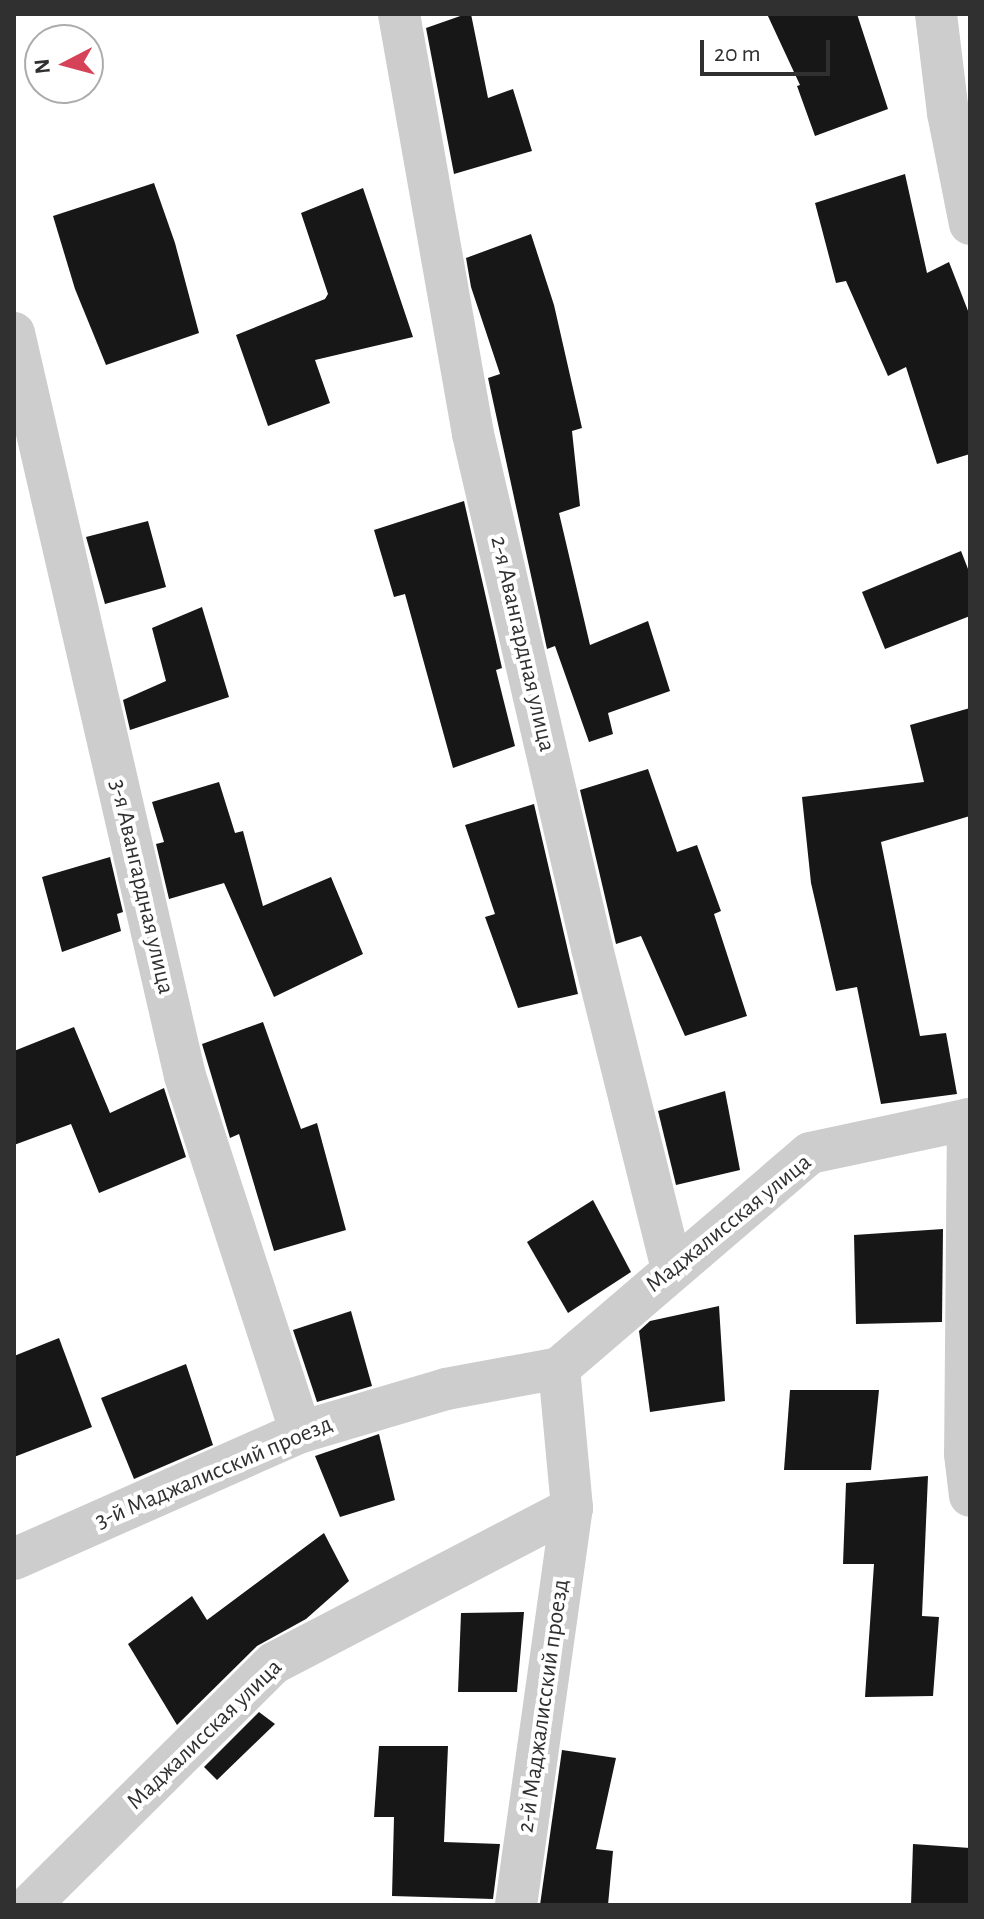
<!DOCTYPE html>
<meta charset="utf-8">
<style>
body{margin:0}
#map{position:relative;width:984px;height:1919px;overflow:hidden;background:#fff;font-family:"Alegreya Sans",sans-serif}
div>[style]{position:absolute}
.building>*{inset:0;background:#171717}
.street>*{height:42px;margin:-21px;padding:0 21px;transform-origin:21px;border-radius:21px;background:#cdcdcd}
span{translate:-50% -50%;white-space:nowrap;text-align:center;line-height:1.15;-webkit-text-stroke:8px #fff;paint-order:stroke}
.street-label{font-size:24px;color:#303030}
.frame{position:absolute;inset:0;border:16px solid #303030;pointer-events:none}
.north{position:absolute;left:24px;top:24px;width:80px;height:80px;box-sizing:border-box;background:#fff;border:2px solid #acacac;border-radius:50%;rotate:264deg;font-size:22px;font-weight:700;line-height:32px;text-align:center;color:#303030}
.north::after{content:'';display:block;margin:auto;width:28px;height:36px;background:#d64257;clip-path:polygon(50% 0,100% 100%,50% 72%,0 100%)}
.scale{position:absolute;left:700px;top:40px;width:130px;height:36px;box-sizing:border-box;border:4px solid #303030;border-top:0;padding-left:10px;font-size:24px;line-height:28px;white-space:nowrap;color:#303030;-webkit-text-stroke:6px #fff;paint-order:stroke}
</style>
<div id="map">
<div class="building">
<i style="clip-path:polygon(466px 14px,471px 14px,488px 98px,513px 89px,532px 151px,454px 174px,426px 28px)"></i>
<i style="clip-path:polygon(767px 14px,857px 14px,888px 109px,815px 136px,797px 86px,800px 85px)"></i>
<i style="clip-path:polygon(905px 174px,927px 273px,949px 262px,970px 316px,970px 454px,937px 464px,906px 367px,888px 376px,846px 281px,836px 283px,815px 203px)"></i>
<i style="clip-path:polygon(154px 183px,175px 243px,199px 333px,106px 365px,75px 289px,53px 216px)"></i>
<i style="clip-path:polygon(363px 188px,413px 337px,315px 360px,330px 403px,268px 426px,236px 335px,325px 299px,328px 294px,301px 213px)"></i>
<i style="clip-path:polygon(531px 234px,554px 305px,582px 428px,572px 431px,580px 506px,559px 513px,590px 645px,648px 621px,670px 691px,608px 713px,613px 734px,589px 742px,555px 646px,547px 649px,488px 378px,500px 374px,471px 287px,466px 258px)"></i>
<i style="clip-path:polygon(464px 501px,502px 668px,496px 670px,515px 746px,453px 768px,405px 594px,394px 597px,374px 530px)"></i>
<i style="clip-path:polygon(148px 521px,166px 587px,105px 604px,86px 537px)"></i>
<i style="clip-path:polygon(961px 551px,970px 574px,970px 616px,885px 649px,862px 592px)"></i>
<i style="clip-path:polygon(202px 607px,229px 697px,130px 730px,123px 700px,166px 681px,152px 628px)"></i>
<i style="clip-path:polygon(970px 708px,970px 816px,881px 842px,920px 1036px,946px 1033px,957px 1094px,881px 1104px,857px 987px,836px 991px,811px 883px,802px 797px,924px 782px,910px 725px)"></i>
<i style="clip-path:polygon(648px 769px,677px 852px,697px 845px,721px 911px,714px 914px,747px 1016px,685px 1036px,641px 936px,616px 944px,580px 790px)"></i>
<i style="clip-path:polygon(219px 782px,235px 833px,243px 831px,263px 906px,331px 877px,363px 954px,274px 997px,224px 883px,169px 899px,156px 844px,164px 842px,152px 802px)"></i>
<i style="clip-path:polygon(534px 804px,578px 994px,518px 1008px,485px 917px,495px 914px,465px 825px)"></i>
<i style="clip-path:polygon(110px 857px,123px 912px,117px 914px,121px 931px,62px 952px,42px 877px)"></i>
<i style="clip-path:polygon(263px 1022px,301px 1129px,317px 1123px,346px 1230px,274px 1251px,239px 1134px,230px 1138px,202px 1044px)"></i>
<i style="clip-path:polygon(74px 1027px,110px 1113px,164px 1088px,186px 1157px,99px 1193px,71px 1124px,14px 1145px,14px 1051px)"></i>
<i style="clip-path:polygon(725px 1091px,740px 1170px,676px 1185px,658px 1111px)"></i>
<i style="clip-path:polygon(593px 1200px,631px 1272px,568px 1313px,527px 1242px)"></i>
<i style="clip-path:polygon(943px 1229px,942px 1322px,856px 1324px,854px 1235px)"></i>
<i style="clip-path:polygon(719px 1306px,725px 1401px,650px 1412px,639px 1331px,650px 1321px)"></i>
<i style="clip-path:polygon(351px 1311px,372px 1386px,317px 1402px,293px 1330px)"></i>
<i style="clip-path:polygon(59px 1338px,92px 1427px,14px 1457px,14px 1356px)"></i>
<i style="clip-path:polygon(186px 1364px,213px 1445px,134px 1479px,101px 1398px)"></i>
<i style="clip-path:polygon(790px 1390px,879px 1390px,871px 1470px,784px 1470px)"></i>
<i style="clip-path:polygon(379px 1434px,395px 1500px,340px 1517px,315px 1456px)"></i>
<i style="clip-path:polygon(928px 1476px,922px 1616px,939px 1617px,933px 1696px,865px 1697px,874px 1564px,843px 1564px,846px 1483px)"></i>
<i style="clip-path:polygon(324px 1533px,349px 1581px,306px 1619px,257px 1646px,177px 1725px,128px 1644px,192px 1596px,207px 1620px)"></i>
<i style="clip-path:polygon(524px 1612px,517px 1692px,458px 1692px,461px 1613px)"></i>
<i style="clip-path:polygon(259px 1712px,275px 1724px,217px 1780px,204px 1767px)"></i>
<i style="clip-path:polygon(379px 1746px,448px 1746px,444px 1842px,500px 1844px,493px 1899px,392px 1896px,394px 1817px,374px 1817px)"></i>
<i style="clip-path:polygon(562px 1750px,616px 1758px,596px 1849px,613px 1851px,608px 1905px,540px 1905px)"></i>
<i style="clip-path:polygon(913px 1844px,970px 1848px,970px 1905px,911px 1905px)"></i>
</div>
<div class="street">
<i style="left:399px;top:14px;width:426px;rotate:80deg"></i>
<i style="left:473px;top:434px;width:528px;rotate:76.96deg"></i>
<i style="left:592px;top:948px;width:330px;rotate:76deg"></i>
<i style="left:936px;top:14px;width:100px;rotate:83.1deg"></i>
<i style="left:948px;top:113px;width:113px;rotate:78.8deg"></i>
<i style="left:14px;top:333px;width:762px;rotate:77.04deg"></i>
<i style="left:185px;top:1076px;width:374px;rotate:72deg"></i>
<i style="left:968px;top:1119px;width:335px;rotate:90.5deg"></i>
<i style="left:965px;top:1454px;width:42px;rotate:83.2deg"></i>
<i style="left:559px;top:1368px;width:330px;rotate:-40.6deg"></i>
<i style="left:810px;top:1153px;width:164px;rotate:-12deg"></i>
<i style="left:14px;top:1559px;width:314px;rotate:-23.9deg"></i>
<i style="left:301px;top:1432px;width:151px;rotate:-16.5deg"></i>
<i style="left:446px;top:1389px;width:115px;rotate:-10.5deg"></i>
<i style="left:30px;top:1905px;width:344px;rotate:-44.8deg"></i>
<i style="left:274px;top:1663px;width:336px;rotate:-27.5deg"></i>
<i style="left:516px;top:1905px;width:401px;rotate:-82deg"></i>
<i style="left:572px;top:1508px;width:141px;rotate:-95.3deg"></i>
</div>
<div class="street-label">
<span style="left:522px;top:644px;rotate:77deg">2-я Авангардная улица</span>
<span style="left:141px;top:887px;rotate:77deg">3-я Авангардная улица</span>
<span style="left:729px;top:1224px;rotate:-39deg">Маджалисская улица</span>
<span style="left:214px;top:1473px;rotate:-23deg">3-й Маджалисский проезд</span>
<span style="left:544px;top:1706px;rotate:-82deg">2-й Маджалисский проезд</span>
<span style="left:205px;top:1735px;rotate:-44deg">Маджалисская улица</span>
</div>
<div class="frame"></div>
<div class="north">N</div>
<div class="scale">20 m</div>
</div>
